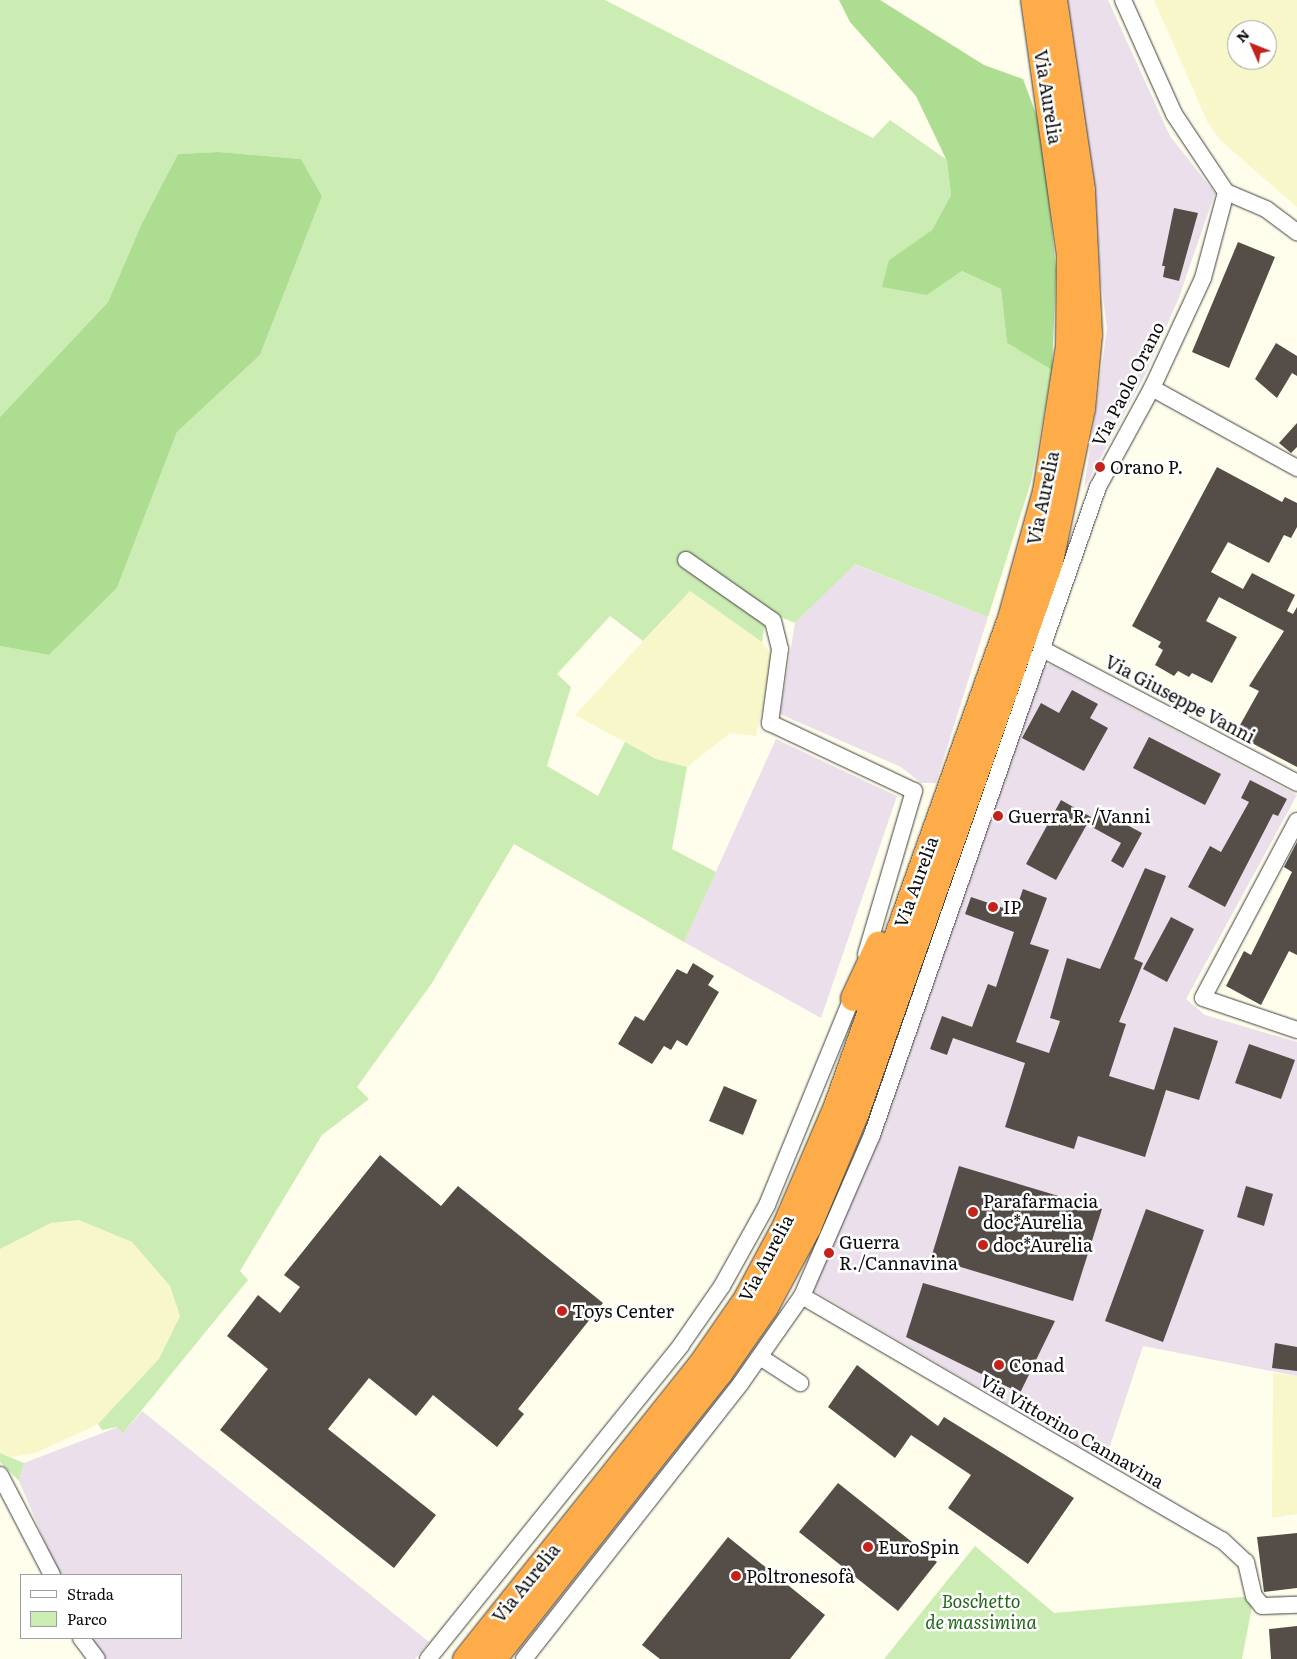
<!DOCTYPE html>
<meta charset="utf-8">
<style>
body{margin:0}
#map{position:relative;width:1297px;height:1659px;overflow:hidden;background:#fffdeb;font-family:Literata,serif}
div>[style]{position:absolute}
.industrial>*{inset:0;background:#ebdfec}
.farmland>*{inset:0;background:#f7f7c9}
.green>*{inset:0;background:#cbecb2}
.forest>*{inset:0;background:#acdd91}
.building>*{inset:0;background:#554e48}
.roads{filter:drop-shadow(0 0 1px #3f3f3f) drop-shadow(0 0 1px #3f3f3f)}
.minor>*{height:16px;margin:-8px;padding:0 8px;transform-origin:8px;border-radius:8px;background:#fff}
.highway>*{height:25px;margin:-12.5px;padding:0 12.5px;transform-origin:12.5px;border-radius:12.5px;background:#feac4a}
.dots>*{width:14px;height:14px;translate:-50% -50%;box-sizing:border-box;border:2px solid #fff;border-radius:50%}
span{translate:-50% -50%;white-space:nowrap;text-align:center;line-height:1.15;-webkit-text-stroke:5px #fff;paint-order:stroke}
.street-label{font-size:18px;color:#0c0c0c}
.poi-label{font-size:18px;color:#0c0c0c}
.left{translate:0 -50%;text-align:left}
.park-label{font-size:18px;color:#226719;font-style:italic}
.legend{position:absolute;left:20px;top:1574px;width:162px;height:65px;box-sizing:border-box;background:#fff;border:1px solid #9e9e9e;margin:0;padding:6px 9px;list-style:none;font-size:15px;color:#0c0c0c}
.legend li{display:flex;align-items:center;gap:10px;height:25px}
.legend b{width:25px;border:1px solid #9e9e9e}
.north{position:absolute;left:1227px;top:20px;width:50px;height:50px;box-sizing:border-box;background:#fff;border:1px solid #9e9e9e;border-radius:50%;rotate:314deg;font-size:14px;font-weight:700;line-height:20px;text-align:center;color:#0c0c0c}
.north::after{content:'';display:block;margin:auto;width:18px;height:22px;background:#c4221b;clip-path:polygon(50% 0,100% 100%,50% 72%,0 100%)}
</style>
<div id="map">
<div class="industrial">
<i style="clip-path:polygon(1066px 0,1108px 0,1170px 136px,1215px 193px,1178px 300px,1146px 373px,1084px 489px,1107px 329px)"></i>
<i style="clip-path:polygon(854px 564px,988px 617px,936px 783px,921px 783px,901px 767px,780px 714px,795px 623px)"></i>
<i style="clip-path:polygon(1050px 664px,1297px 795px,1186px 999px,1205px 1015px,1297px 1042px,1297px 1376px,1143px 1346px,1105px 1461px,814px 1291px,1038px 669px)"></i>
<i style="clip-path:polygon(776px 739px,897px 796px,821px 1018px,684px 942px)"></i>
<i style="clip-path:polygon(142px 1411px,429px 1642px,415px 1659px,103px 1659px,89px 1638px,181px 1638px,181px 1575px,59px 1575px,19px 1481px,24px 1463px,118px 1427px,123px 1433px)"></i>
</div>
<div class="farmland">
<i style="clip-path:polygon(evenodd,1154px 0,1297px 0,1297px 207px,1221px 141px,1207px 121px,1154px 0,1237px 30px,1267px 30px,1267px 60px,1237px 60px,1237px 30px)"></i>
<i style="clip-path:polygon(690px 591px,762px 642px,773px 657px,756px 736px,730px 733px,687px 767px,656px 759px,575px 715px)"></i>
<i style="clip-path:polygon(79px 1220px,132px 1242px,170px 1286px,180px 1316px,159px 1359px,98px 1424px,36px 1453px,11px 1457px,0 1453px,0 1249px,51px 1223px)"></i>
<i style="clip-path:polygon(1273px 1373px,1297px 1376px,1297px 1514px,1272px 1518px)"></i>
</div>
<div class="green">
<i style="clip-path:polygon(0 0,605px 0,873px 138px,890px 120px,947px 160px,951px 195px,932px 230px,889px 260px,927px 295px,962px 271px,1001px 289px,1007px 343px,1052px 370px,1031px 482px,988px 617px,855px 564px,795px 623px,778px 616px,765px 623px,762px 642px,690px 591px,643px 641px,610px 616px,557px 674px,571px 687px,547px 766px,598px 796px,625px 742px,656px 759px,687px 767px,672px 849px,716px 872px,684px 942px,514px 844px,432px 983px,357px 1087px,369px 1099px,322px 1135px,240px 1271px,248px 1280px,123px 1433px,117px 1427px,102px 1430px,98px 1424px,159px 1359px,180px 1316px,170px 1286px,132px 1242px,79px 1220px,51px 1223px,0 1249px,0 646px,49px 655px,117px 588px,177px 432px,260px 355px,322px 196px,301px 159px,219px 152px,178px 154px,142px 223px,108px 302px,0 417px)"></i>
<i style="clip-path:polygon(0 1453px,24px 1463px,19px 1481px,0 1462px)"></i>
<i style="clip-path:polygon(975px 1546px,1054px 1613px,1254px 1596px,1242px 1659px,884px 1659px)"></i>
</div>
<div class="forest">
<i style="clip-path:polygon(839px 0,880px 0,984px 65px,1023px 79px,1042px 130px,1056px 269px,1052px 370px,1007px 343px,1001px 289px,962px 271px,927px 295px,882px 287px,889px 260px,932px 230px,951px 195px,947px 161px,916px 96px,850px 22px)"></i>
<i style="clip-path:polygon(219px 152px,301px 159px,322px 196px,260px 355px,177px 432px,117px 588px,49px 655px,0 646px,0 417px,108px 302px,142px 223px,178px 154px)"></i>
</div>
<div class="building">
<i style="clip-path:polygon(1174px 208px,1198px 213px,1179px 281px,1163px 277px,1165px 266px,1162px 266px)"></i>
<i style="clip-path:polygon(1238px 242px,1275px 257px,1229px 368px,1192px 352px)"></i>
<i style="clip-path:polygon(1276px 343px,1297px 356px,1297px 376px,1292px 373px,1277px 398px,1255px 379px)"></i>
<i style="clip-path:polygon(1297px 423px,1297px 447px,1291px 453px,1279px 443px)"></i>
<i style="clip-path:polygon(1217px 467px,1282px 502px,1285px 497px,1297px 503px,1297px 527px,1291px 538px,1284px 535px,1269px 563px,1228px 542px,1211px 572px,1243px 589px,1252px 573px,1295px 595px,1287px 611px,1293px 614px,1297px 607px,1297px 767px,1235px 734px,1259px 691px,1249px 686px,1284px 631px,1219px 597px,1206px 621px,1237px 637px,1212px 683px,1192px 673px,1189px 677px,1178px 671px,1174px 676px,1155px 665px,1163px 650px,1158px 647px,1161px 642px,1132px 626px)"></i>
<i style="clip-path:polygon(1072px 690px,1098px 704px,1090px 718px,1108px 728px,1084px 771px,1022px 738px,1041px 703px,1059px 713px)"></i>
<i style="clip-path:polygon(1149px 737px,1221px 774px,1205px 805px,1133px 768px)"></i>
<i style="clip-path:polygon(1250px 780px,1287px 799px,1278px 816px,1273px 814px,1225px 907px,1188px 887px,1210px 846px,1221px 852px,1249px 802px,1241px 798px)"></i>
<i style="clip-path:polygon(1061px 800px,1091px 817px,1056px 880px,1026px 864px)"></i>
<i style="clip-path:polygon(1101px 811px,1142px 833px,1123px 868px,1111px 861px,1121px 843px,1092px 827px)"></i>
<i style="clip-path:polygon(1297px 842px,1297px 955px,1289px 951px,1261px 1005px,1226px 986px,1244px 951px,1251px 955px,1292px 872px,1284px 867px)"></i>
<i style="clip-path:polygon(1145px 868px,1166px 876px,1134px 959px,1143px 963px,1119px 1022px,1126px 1024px,1109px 1076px,1154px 1090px,1174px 1027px,1218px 1041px,1199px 1100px,1166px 1090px,1145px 1157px,1078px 1136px,1074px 1149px,1005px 1127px,1025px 1063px,953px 1038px,947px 1055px,930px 1049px,942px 1016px,972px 1027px,988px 984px,996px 987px,1014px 932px,965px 914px,971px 897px,1015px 912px,1023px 889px,1047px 898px,1030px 944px,1049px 950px,1016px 1042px,1049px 1053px,1060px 1021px,1050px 1018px,1067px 958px,1100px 969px)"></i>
<i style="clip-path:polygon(1171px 917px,1194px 929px,1167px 982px,1143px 969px)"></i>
<i style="clip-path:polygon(693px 963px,714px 976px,708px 985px,719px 992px,687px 1046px,677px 1040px,671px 1050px,664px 1046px,652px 1064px,618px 1044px,635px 1016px,644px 1021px,677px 969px,687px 974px)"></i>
<i style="clip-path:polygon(1249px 1044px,1295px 1060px,1281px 1099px,1235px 1083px)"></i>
<i style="clip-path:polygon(724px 1086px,757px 1100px,743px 1135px,709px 1121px)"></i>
<i style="clip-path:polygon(380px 1155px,441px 1206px,458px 1186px,603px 1303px,518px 1409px,524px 1414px,497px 1447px,433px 1395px,416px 1416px,369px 1378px,328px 1429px,436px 1515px,394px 1568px,220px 1430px,268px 1369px,227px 1336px,258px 1295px,280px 1313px,300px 1287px,284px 1275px)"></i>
<i style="clip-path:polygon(959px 1166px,1102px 1209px,1073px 1301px,931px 1258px)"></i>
<i style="clip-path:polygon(1246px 1186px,1273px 1194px,1264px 1226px,1237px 1217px)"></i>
<i style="clip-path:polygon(1146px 1209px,1204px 1230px,1163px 1342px,1105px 1321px)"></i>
<i style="clip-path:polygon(923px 1283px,1055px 1321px,1020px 1393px,906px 1337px)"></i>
<i style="clip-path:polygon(1275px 1343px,1297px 1347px,1297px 1371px,1272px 1368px)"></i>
<i style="clip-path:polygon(857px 1365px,938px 1426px,944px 1417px,1074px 1498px,1028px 1564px,948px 1508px,971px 1475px,911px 1435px,895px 1458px,828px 1407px)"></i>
<i style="clip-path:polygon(838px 1483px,937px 1562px,898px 1611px,799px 1532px)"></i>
<i style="clip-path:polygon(1297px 1533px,1297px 1588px,1264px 1592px,1257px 1537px)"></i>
<i style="clip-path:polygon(728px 1537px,825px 1615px,790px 1659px,660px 1659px,642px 1645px)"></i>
<i style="clip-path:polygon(1297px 1626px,1297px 1659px,1271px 1659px,1269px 1629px)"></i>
</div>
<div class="roads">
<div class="minor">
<i style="left:1123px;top:0;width:125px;rotate:65.9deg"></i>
<i style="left:1174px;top:114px;width:94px;rotate:56.3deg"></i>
<i style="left:1226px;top:192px;width:43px;rotate:23deg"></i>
<i style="left:1266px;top:209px;width:39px;rotate:37deg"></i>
<i style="left:1152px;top:388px;width:166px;rotate:28.9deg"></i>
<i style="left:686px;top:560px;width:106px;rotate:35deg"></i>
<i style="left:773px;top:621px;width:29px;rotate:76deg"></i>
<i style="left:780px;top:649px;width:75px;rotate:97.7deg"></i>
<i style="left:770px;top:723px;width:159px;rotate:25.3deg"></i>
<i style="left:914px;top:791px;width:170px;rotate:106.4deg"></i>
<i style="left:1044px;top:650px;width:286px;rotate:27.7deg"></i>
<i style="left:1297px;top:821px;width:200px;rotate:118deg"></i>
<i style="left:1203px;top:998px;width:99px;rotate:18.8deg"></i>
<i style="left:802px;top:1296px;width:486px;rotate:30.2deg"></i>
<i style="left:1222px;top:1540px;width:33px;rotate:43deg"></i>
<i style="left:1246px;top:1562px;width:35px;rotate:77deg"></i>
<i style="left:1254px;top:1596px;width:13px;rotate:51deg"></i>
<i style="left:1262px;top:1606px;width:35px;rotate:-2deg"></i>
<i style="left:760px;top:1357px;width:48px;rotate:33deg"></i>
<i style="left:0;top:1475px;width:113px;rotate:62.5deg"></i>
<i style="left:81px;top:1638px;width:26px;rotate:53deg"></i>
<i style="left:428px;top:1659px;width:403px;rotate:-51.1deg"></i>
<i style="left:681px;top:1345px;width:72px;rotate:-55.2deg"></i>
<i style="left:722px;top:1286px;width:93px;rotate:-60.9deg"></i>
<i style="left:767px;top:1205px;width:232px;rotate:-67.7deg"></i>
<i style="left:524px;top:1659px;width:351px;rotate:-51.8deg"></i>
<i style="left:741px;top:1383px;width:106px;rotate:-55deg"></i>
<i style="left:802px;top:1296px;width:176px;rotate:-66.5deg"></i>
<i style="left:872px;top:1135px;width:686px;rotate:-70.77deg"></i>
<i style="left:1098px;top:487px;width:113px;rotate:-61.4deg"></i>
<i style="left:1152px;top:388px;width:121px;rotate:-65.1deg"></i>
<i style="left:1203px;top:278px;width:89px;rotate:-75deg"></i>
</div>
<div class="highway">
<i style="left:853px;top:998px;width:60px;rotate:-65.2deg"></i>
<i style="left:465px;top:1659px;width:375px;rotate:-51.4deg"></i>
<i style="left:699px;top:1366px;width:83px;rotate:-55.3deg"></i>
<i style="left:746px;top:1298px;width:83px;rotate:-61.9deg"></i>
<i style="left:785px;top:1225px;width:129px;rotate:-66.8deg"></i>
<i style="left:836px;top:1106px;width:518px;rotate:-70.38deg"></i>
<i style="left:1010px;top:618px;width:132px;rotate:-74.6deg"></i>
<i style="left:1045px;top:491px;width:147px;rotate:-81deg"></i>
<i style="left:1068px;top:346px;width:91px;rotate:-89.4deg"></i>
<i style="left:1069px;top:255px;width:258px;rotate:-98deg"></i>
<i style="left:493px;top:1659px;width:365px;rotate:-51.7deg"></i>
<i style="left:719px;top:1373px;width:80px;rotate:-55.1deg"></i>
<i style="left:765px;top:1307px;width:91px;rotate:-61.7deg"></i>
<i style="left:808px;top:1227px;width:125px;rotate:-67.3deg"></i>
<i style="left:856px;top:1112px;width:584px;rotate:-70.6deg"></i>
<i style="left:1050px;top:561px;width:156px;rotate:-78.2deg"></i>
<i style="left:1082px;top:408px;width:74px;rotate:-84.6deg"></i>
<i style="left:1089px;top:334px;width:145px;rotate:-92.8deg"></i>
<i style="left:1082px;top:189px;width:191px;rotate:-98.4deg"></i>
</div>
</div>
<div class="dots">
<i style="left:1100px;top:467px;background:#c4221b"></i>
<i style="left:998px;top:816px;background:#c4221b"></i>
<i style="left:993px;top:907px;background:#c4221b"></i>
<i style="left:973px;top:1212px;background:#c4221b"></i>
<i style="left:983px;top:1245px;background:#c4221b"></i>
<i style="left:829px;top:1253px;background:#c4221b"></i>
<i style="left:562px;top:1311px;background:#c4221b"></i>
<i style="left:999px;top:1365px;background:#c4221b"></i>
<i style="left:868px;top:1547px;background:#c4221b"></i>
<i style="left:736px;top:1576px;background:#c4221b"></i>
</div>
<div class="street-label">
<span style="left:1048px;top:97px;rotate:81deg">Via Aurelia</span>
<span style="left:1128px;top:384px;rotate:-63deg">Via Paolo Orano</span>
<span style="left:1043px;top:498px;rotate:-78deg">Via Aurelia</span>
<span style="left:1180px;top:699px;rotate:28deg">Via Giuseppe Vanni</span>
<span style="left:916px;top:882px;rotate:-70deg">Via Aurelia</span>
<span style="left:766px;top:1258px;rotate:-62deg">Via Aurelia</span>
<span style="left:1072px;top:1431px;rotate:30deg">Via Vittorino Cannavina</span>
<span style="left:526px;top:1583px;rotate:-51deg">Via Aurelia</span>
</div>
<div class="poi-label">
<span class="left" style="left:1110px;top:467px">Orano P.</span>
<span class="left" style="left:1008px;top:816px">Guerra R./Vanni</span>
<span class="left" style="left:1003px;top:907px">IP</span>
<span class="left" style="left:983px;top:1212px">Parafarmacia<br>doc*Aurelia</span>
<span class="left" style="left:839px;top:1253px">Guerra<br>R./Cannavina</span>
<span class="left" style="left:993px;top:1245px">doc*Aurelia</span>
<span class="left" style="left:572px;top:1311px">Toys Center</span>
<span class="left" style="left:1009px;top:1365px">Conad</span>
<span class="left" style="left:878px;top:1547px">EuroSpin</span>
<span class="left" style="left:746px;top:1576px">Poltronesofà</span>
</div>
<div class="park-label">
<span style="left:981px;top:1612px">Boschetto<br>de massimina</span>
</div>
<ul class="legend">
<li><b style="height:6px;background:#fff"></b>Strada</li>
<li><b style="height:14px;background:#cbecb2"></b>Parco</li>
</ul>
<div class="north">N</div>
</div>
